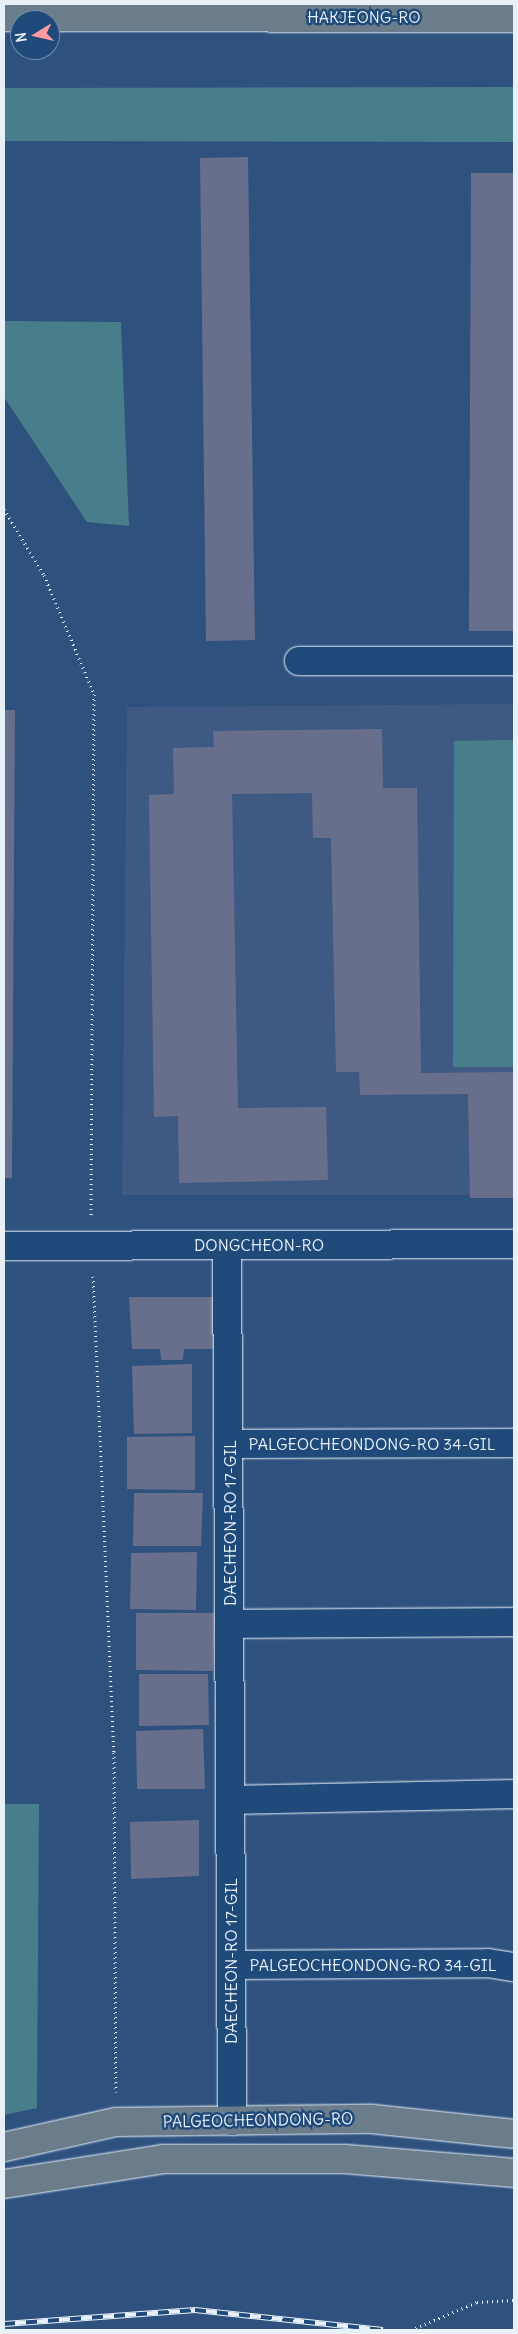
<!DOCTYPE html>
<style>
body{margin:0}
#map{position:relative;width:518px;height:2334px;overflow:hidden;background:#2e517e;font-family:Delius,sans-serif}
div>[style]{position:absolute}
.built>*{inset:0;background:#3f5a82}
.green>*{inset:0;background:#487d8b}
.building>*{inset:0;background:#686f8d}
.path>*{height:3px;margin-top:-1.5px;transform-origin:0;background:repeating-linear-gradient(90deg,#e8f1f8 0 1px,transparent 0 5px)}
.roads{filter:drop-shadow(0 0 1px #e8f1f8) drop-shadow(0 0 1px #e8f1f8)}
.minor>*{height:28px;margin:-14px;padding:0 14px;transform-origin:14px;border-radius:14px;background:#1f4a7a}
.major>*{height:28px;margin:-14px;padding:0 14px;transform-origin:14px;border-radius:14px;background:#6b7d8b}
.rail>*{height:5.5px;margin-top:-2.75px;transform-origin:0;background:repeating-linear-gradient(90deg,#1f4a7a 0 11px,#e8f1f8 0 22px);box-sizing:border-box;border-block:1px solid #e8f1f8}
span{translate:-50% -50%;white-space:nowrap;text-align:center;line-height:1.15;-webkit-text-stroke:5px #1f4a7a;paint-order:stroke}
.street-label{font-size:16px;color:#e8f1f8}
.frame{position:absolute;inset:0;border:5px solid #e8f1f8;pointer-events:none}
.north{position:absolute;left:10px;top:10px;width:50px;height:50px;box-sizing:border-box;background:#1f4a7a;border:1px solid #6f8dac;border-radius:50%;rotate:261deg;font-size:14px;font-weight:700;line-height:20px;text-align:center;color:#e8f1f8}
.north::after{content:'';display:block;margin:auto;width:18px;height:22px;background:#ff9aa2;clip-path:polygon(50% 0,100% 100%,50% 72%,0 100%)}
</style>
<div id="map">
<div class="built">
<i style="clip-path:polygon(514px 704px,514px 1195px,122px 1195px,127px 707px)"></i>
</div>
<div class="green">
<i style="clip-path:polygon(514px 87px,514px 142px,4px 141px,4px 88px)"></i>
<i style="clip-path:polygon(4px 321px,121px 322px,129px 526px,87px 522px,4px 397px)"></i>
<i style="clip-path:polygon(514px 740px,514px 1067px,453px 1067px,454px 741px)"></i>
<i style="clip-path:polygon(4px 1804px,39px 1804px,37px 2108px,4px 2115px)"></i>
</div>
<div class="building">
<i style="clip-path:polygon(248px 157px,255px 640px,206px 641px,200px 158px)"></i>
<i style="clip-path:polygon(471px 173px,514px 173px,514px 631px,469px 631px)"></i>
<i style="clip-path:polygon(4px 710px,15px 710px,12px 1178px,4px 1178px)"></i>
<i style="clip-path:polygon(382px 729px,383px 788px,417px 788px,421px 1073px,514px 1072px,514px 1198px,470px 1198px,468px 1094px,360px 1095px,359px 1072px,336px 1072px,331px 838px,313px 838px,312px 793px,232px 794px,238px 1108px,326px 1107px,328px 1180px,179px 1183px,178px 1116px,154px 1117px,149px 795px,174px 794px,173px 748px,214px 747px,213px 731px)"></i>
<i style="clip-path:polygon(129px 1297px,221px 1297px,221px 1349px,184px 1349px,183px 1360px,161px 1360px,160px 1349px,132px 1349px)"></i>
<i style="clip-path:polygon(192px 1364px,192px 1433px,134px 1434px,132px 1366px)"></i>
<i style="clip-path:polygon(195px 1436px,195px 1490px,127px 1489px,127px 1437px)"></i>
<i style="clip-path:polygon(134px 1493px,203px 1493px,201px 1546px,133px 1546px)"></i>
<i style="clip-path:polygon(197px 1552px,196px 1610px,130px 1609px,131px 1553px)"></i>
<i style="clip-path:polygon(136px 1613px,215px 1613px,213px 1671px,136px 1670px)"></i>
<i style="clip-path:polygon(139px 1674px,208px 1674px,209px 1725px,139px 1726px)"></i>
<i style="clip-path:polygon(203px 1729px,205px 1789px,137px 1789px,136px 1731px)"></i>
<i style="clip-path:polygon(199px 1820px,199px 1876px,131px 1879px,130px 1822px)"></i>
</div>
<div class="path">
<i style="left:4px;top:509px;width:77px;rotate:58.8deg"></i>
<i style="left:44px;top:575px;width:129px;rotate:67.2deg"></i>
<i style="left:94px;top:694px;width:521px;rotate:90.33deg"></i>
<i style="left:93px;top:1276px;width:476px;rotate:87.5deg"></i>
<i style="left:114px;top:1752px;width:340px;rotate:89.7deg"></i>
<i style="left:411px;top:2330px;width:72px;rotate:-23deg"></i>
<i style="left:477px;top:2302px;width:37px;rotate:-3deg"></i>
</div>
<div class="roads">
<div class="minor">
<i style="left:299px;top:661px;width:215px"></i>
<i style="left:227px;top:1245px;width:876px;rotate:89.67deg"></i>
<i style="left:4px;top:1246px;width:510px;rotate:-0.22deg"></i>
<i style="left:229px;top:1444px;width:285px;rotate:-0.2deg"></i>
<i style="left:230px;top:1624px;width:284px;rotate:-0.4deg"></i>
<i style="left:231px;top:1800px;width:283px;rotate:-1.2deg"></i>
<i style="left:232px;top:1965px;width:256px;rotate:-0.4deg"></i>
<i style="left:488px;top:1963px;width:26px;rotate:9deg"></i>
</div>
<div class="major">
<i style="left:4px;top:17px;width:510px;rotate:0.11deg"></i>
<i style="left:4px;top:2147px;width:115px;rotate:-12.6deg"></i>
<i style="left:116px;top:2122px;width:256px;rotate:-0.7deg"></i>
<i style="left:372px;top:2119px;width:143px;rotate:6deg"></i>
<i style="left:4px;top:2184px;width:161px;rotate:-8.9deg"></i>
<i style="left:163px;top:2159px;width:182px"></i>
<i style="left:345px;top:2159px;width:170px;rotate:4.7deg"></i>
</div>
</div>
<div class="rail">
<i style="left:4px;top:2324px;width:192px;rotate:-4.2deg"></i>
<i style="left:195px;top:2310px;width:189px;rotate:6.1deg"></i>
</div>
<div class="street-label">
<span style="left:364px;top:17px">HAKJEONG-RO</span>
<span style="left:259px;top:1245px">DONGCHEON-RO</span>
<span style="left:372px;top:1444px">PALGEOCHEONDONG-RO 34-GIL</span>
<span style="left:230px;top:1523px;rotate:-90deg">DAECHEON-RO 17-GIL</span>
<span style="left:231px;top:1961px;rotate:-90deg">DAECHEON-RO 17-GIL</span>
<span style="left:373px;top:1965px">PALGEOCHEONDONG-RO 34-GIL</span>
<span style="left:258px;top:2120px;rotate:-1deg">PALGEOCHEONDONG-RO</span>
</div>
<div class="frame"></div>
<div class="north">N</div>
</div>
